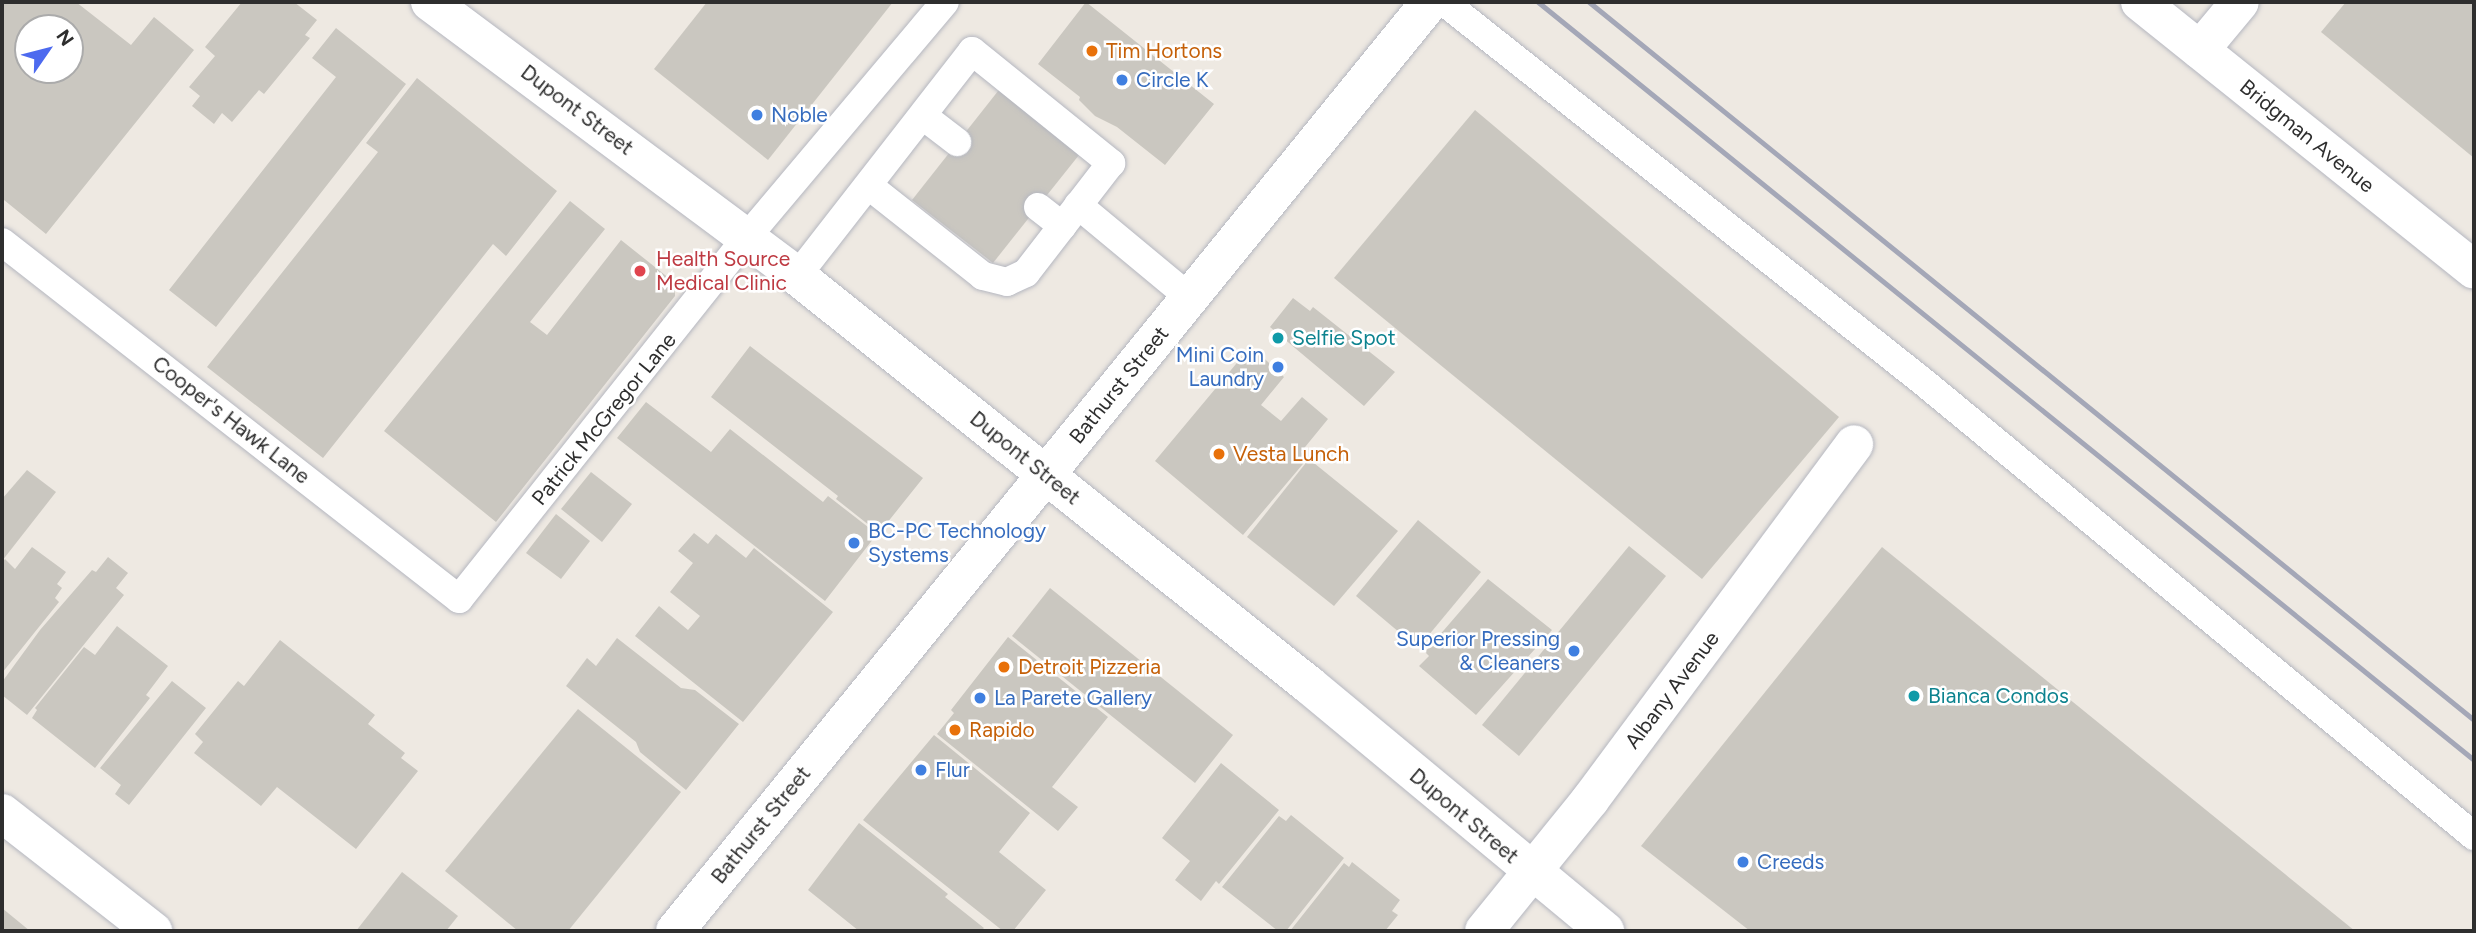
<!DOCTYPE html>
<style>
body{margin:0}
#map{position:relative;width:2476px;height:933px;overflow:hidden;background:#eee9e2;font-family:Figtree,sans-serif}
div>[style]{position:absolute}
.building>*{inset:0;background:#cac7c0}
.roads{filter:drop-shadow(0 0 2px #b5b7c0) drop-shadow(0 0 2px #b5b7c0)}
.service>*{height:28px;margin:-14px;padding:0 14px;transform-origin:14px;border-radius:14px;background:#fff}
.minor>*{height:38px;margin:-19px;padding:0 19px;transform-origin:19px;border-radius:19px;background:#fff}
.secondary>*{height:38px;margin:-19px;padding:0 19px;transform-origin:19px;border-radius:19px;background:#fff}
.rail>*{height:5px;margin:-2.5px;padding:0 2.5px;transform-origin:2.5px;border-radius:2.5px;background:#a4a7b7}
.dots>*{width:19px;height:19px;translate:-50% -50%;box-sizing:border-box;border:4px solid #fff;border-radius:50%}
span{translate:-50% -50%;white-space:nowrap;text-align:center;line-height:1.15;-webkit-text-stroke:5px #fff;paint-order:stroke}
.food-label{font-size:21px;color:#c56008}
.left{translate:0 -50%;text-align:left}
.shop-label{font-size:21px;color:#366cbe}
.right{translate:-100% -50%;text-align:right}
.street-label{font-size:21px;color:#2e2e2e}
.health-label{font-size:21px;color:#be3a42}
.culture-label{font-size:21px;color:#0d838f}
.frame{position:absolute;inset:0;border:4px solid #2e2e2e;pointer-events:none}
.north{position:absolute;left:14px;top:14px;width:70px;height:70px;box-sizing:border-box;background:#fff;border:2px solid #ababab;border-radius:50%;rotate:55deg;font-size:19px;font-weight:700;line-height:28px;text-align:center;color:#2e2e2e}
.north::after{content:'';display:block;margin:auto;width:24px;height:32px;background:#4d6aef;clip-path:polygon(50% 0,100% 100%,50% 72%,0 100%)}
</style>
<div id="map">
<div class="building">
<i style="clip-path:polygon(evenodd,2px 2px,76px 2px,131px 45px,154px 17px,194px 50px,46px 234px,4px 200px,2px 203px,2px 2px,28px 28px,70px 28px,70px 70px,28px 70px,28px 28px)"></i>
<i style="clip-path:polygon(242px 2px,294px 2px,317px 20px,305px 35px,310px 38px,264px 94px,259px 90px,232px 122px,222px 113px,214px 124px,192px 106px,200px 96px,189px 87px,215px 56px,205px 47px)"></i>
<i style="clip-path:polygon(707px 2px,893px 2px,768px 160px,654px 69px)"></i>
<i style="clip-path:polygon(1086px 2px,1214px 104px,1165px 165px,1117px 127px,1095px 116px,1079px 100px,1080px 97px,1038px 64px)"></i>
<i style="clip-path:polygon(2346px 2px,2474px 2px,2474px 158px,2321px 32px)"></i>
<i style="clip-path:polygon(336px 28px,406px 84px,216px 327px,169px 290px,336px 77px,312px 58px)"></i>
<i style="clip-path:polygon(417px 78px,557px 191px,506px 256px,493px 244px,323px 458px,207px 367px,378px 152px,366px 143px)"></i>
<i style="clip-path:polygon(1002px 86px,1083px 150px,993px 263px,912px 200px)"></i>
<i style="clip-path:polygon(1475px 110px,1839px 417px,1702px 579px,1334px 278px)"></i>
<i style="clip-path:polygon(570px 201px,605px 229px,530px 322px,547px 335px,621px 240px,675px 283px,675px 296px,496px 522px,384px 431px)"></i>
<i style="clip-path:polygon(1293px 298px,1310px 311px,1313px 307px,1395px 372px,1364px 406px,1270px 327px)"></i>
<i style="clip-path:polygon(750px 346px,923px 478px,879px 533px,836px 499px,838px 496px,711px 397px)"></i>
<i style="clip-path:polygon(1251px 346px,1284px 377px,1261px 405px,1281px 421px,1302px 397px,1328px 419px,1301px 452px,1308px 458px,1243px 535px,1155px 461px)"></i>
<i style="clip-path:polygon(646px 402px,711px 452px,730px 429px,823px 502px,828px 496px,877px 534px,825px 601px,617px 438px)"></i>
<i style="clip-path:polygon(1309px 459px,1398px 531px,1334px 606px,1247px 537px)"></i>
<i style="clip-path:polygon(27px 470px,56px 492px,2px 561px,2px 499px)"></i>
<i style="clip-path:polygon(591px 472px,632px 504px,602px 542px,561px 509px)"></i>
<i style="clip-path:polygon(556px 514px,590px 541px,561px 579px,526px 553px)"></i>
<i style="clip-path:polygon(1418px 520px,1481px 572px,1418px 648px,1356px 596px)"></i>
<i style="clip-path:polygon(694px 533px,708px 544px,716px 534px,746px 558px,754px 548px,833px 612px,743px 722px,635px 636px,659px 606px,688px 630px,700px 616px,670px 592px,693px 563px,678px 551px)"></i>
<i style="clip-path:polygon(1629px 546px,1666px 576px,1519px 756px,1482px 725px)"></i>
<i style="clip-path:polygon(32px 547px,66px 572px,57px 584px,62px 588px,55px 598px,59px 602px,2px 673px,2px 563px,5px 559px,15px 569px)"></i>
<i style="clip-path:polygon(1882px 547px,2355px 931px,1750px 931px,1641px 846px)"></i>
<i style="clip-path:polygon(108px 557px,128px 573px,116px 588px,124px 595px,27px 715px,2px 695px,2px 682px,40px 630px,92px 570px,96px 572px)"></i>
<i style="clip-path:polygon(1488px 579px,1552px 630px,1476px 715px,1419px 666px,1429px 656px,1425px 652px)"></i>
<i style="clip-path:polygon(1050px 588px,1233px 735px,1195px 783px,1012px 636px)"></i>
<i style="clip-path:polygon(117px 626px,168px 666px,146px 695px,150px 698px,95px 768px,32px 718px,37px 710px,35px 708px,84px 647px,95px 655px)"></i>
<i style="clip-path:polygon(1008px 637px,1108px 717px,1052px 787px,1078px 807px,1058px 831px,937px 734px,954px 713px,951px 710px)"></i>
<i style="clip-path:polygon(617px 638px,681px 688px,695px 690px,739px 724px,686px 790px,640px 752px,636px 742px,566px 686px,587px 658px,596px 666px)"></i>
<i style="clip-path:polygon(280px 640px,375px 715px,368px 724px,405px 753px,401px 758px,418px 771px,356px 849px,277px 787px,261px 806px,194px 753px,203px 742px,195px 734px,238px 681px,244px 686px)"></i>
<i style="clip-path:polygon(172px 681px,206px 708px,129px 805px,115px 794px,121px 785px,100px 768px)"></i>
<i style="clip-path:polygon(578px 709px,681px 792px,568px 931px,518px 931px,445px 871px)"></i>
<i style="clip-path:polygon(934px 735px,1030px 813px,999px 852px,1046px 890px,1013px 931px,1003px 931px,863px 820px)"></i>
<i style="clip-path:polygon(1221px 763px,1279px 810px,1219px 884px,1216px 881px,1201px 901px,1175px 880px,1190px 861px,1162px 838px)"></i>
<i style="clip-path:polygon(1291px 815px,1344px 858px,1286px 931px,1278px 931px,1222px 887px,1279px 816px,1286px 821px)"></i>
<i style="clip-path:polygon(859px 823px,948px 894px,945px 897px,984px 928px,981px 931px,859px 931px,808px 890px)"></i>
<i style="clip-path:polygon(1352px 862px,1400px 900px,1392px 911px,1398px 915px,1385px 931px,1290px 931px,1344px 863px,1349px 867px)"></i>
<i style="clip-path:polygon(402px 872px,458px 916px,446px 931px,356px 931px)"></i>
<i style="clip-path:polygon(2px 908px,30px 931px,2px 931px)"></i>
</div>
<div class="roads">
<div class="service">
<i style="left:1444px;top:2px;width:609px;rotate:38.4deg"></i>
<i style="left:1921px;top:380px;width:717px;rotate:39.51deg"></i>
<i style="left:923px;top:116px;width:43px;rotate:37.4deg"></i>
<i style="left:1078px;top:205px;width:146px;rotate:39.7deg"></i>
<i style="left:1038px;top:207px;width:31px;rotate:38deg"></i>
<i style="left:2px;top:242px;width:580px;rotate:38deg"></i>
<i style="left:459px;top:599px;width:463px;rotate:-51.5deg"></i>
<i style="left:747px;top:237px;width:307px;rotate:-49.9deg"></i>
<i style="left:797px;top:276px;width:285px;rotate:-52.1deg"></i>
<i style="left:972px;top:51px;width:179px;rotate:38.9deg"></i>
<i style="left:1111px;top:163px;width:139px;rotate:127.7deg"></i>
<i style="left:1026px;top:273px;width:21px;rotate:155deg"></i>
<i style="left:1007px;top:282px;width:25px;rotate:-166deg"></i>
<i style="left:983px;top:276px;width:145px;rotate:-141.7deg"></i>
</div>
<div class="minor">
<i style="left:2140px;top:2px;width:428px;rotate:38.7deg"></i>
<i style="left:2200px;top:50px;width:62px;rotate:-50.2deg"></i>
<i style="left:2px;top:813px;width:192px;rotate:38deg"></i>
<i style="left:1484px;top:931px;width:169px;rotate:-51deg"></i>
<i style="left:1590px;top:800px;width:443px;rotate:-53.4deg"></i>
</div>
<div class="secondary">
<i style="left:430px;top:2px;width:458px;rotate:36.7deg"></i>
<i style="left:797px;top:276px;width:655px;rotate:38.62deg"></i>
<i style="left:1309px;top:685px;width:385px;rotate:39.7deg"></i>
<i style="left:675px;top:931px;width:1197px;rotate:-50.9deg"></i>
</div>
</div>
<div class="rail">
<i style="left:1538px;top:2px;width:1204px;rotate:39deg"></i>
<i style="left:1589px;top:2px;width:1140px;rotate:39.05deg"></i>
</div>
<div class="dots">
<i style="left:1092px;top:51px;background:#e8710a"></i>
<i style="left:1122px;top:80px;background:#3f7fe0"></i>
<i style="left:757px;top:115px;background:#3f7fe0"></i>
<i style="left:640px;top:271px;background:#e0444e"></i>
<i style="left:1278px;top:338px;background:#0f9aa8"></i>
<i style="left:1278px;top:367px;background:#3f7fe0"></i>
<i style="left:1219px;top:454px;background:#e8710a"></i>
<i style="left:854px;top:543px;background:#3f7fe0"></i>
<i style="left:1574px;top:651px;background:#3f7fe0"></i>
<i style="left:1004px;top:667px;background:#e8710a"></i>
<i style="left:1914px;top:696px;background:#0f9aa8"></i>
<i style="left:980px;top:698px;background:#3f7fe0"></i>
<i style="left:955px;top:730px;background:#e8710a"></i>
<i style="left:921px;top:770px;background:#3f7fe0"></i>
<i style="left:1743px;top:862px;background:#3f7fe0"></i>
</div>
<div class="food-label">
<span class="left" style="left:1106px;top:51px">Tim Hortons</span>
<span class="left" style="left:1233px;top:454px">Vesta Lunch</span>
<span class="left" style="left:1018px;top:667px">Detroit Pizzeria</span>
<span class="left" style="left:969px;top:730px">Rapido</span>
</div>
<div class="shop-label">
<span class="left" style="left:1136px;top:80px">Circle K</span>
<span class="left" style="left:771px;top:115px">Noble</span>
<span class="right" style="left:1264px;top:367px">Mini Coin<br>Laundry</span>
<span class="left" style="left:868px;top:543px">BC-PC Technology<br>Systems</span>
<span class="right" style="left:1560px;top:651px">Superior Pressing<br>&amp; Cleaners</span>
<span class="left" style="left:994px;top:698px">La Parete Gallery</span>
<span class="left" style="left:935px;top:770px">Flur</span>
<span class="left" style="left:1757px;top:862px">Creeds</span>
</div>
<div class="street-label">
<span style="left:577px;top:110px;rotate:37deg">Dupont Street</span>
<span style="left:2307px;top:136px;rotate:39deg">Bridgman Avenue</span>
<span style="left:1119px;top:385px;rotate:-51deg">Bathurst Street</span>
<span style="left:604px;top:419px;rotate:-51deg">Patrick McGregor Lane</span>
<span style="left:231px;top:420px;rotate:38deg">Cooper's Hawk Lane</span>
<span style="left:1025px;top:458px;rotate:39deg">Dupont Street</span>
<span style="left:1672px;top:690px;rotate:-53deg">Albany Avenue</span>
<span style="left:1464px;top:816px;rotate:40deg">Dupont Street</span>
<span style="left:761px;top:825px;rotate:-51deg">Bathurst Street</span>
</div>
<div class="health-label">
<span class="left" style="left:656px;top:271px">Health Source<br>Medical Clinic</span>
</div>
<div class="culture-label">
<span class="left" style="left:1292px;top:338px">Selfie Spot</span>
<span class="left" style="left:1928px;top:696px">Bianca Condos</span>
</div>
<div class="frame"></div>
<div class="north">N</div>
</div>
